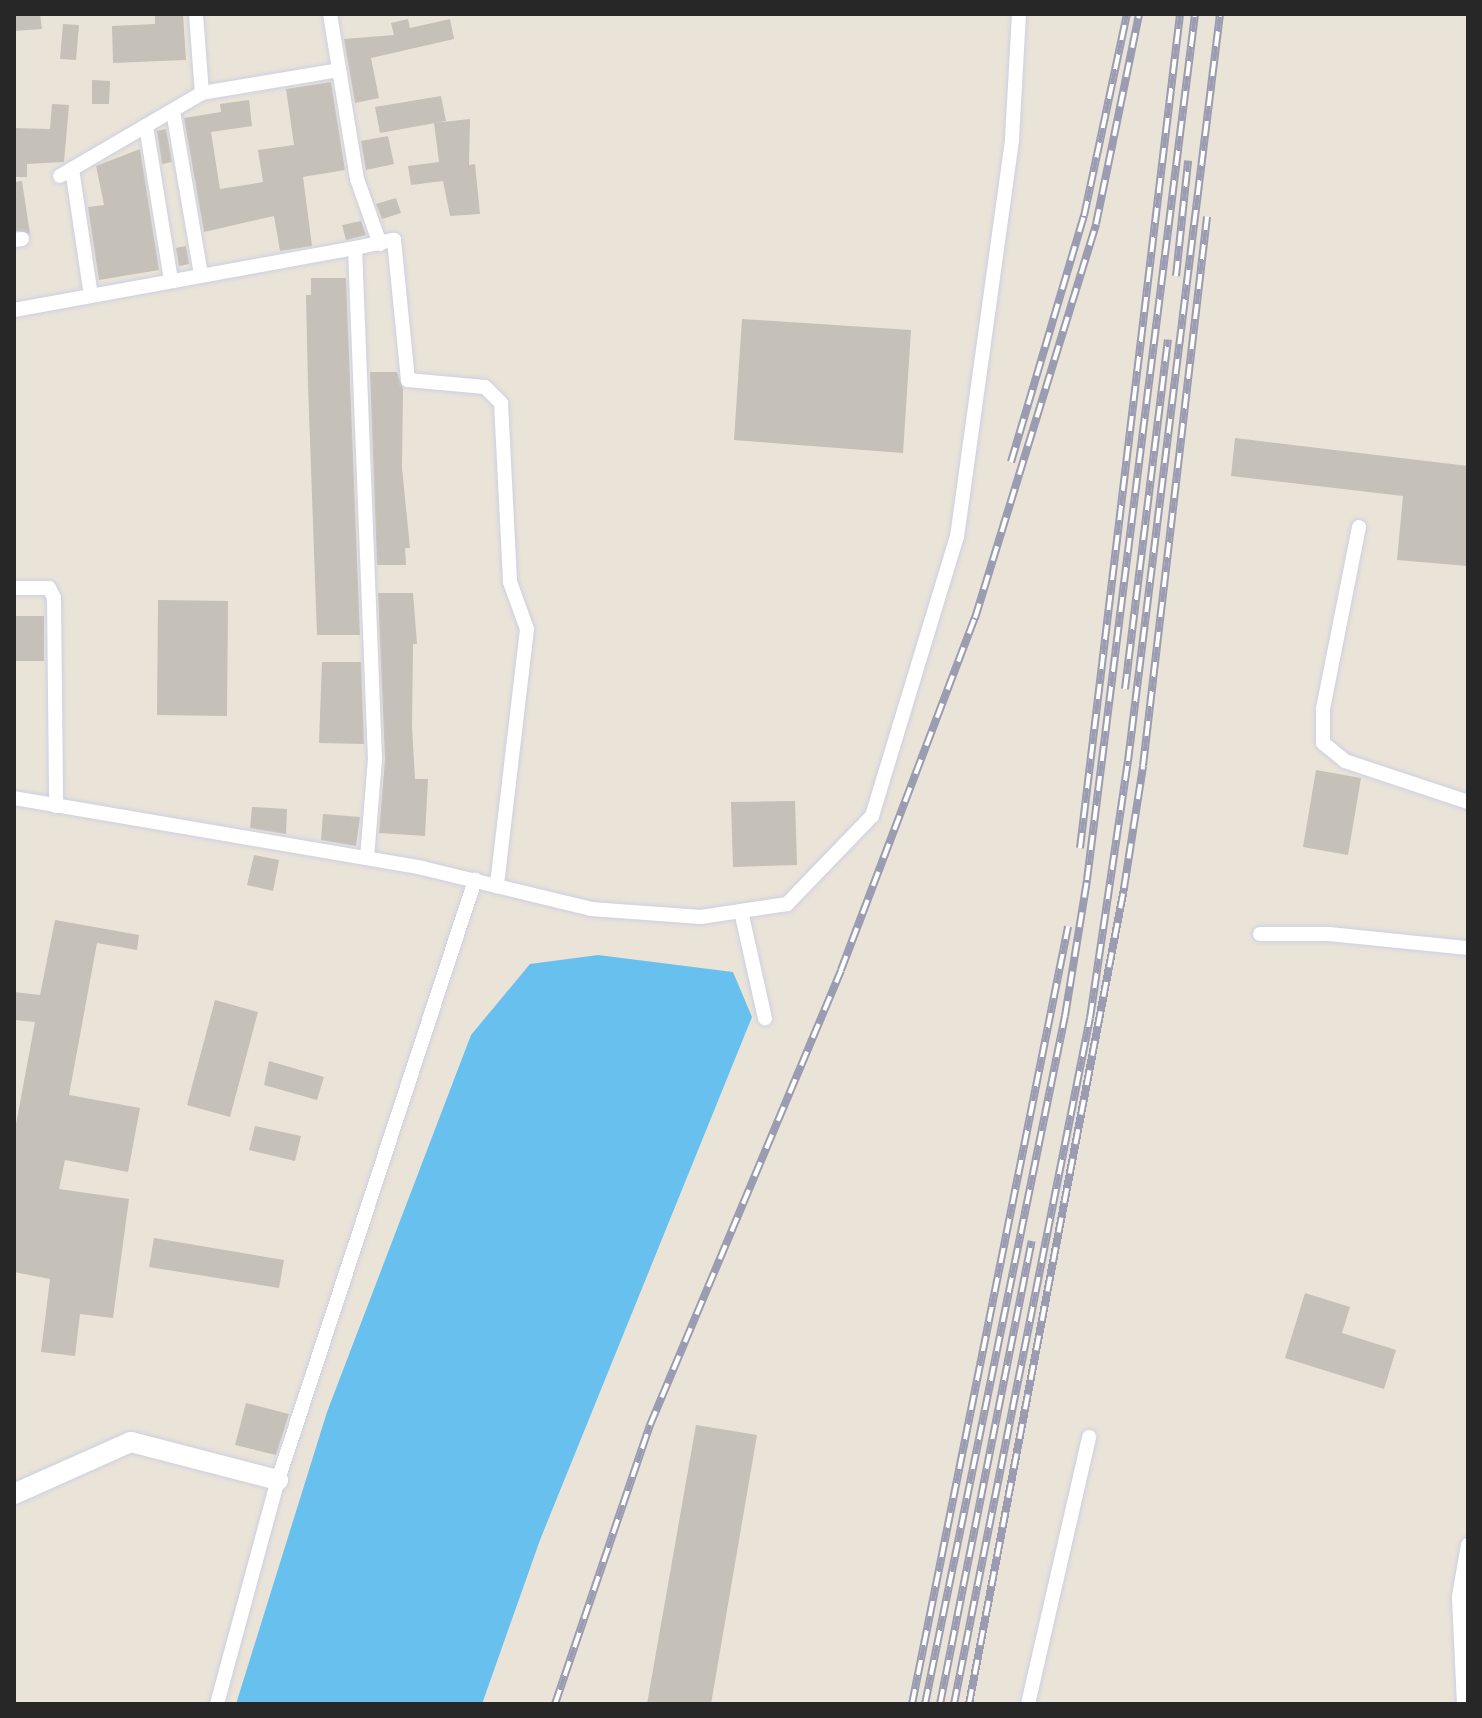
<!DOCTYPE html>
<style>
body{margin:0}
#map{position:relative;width:1482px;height:1718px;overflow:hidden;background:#eae4d8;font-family:"Asap Condensed",sans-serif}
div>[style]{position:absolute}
.water>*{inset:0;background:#68c0ef}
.building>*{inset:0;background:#c5c0b8}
.roads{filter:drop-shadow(0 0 2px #cdcfe1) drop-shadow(0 0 2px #cdcfe1)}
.street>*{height:14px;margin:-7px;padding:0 7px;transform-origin:7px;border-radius:7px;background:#fff}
.secondary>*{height:20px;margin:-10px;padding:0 10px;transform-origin:10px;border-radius:10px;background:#fff}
.rail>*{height:8px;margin-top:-4px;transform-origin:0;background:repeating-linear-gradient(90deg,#fff 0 15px,#9b9cb2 0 30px);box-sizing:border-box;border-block:2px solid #9b9cb2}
span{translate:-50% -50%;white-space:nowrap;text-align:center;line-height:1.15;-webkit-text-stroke:6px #fff;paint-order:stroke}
.frame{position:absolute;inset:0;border:16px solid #272727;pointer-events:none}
</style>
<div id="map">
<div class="water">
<i style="clip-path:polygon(598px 955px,733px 972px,752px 1017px,540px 1540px,482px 1704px,236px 1704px,327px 1412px,471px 1035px,530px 964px)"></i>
</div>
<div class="building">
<i style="clip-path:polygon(14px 14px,40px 14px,42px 29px,14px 31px)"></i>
<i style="clip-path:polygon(155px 14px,183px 14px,186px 60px,113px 63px,112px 26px,155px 24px)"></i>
<i style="clip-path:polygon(408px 19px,410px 28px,450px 19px,454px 39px,371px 58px,379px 98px,355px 103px,344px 39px,394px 35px,391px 23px)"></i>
<i style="clip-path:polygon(63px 24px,79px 25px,76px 60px,60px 59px)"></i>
<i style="clip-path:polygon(92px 80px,110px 81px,109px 104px,92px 104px)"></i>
<i style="clip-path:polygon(331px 82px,345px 170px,303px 177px,312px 246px,280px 251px,274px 216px,204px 232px,184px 118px,221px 112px,220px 104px,249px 100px,252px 126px,211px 132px,220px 189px,263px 182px,258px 150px,294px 145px,286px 89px)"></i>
<i style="clip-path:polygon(441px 96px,446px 121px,380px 133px,375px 107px)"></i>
<i style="clip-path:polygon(52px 104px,69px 105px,64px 162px,27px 164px,27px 177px,14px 177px,14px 128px,50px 129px)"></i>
<i style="clip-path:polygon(470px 119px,469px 165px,475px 164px,480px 214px,450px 216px,443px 181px,411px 185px,408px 166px,439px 162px,434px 123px)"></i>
<i style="clip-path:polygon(166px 129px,172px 162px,162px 164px,157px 131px)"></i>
<i style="clip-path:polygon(388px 136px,394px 164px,366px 170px,361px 141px)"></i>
<i style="clip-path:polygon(140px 149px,159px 270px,99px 280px,88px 207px,104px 205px,96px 166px)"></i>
<i style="clip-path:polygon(22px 181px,30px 234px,14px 230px,14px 182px)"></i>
<i style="clip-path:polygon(396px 198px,401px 213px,382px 219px,376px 204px)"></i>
<i style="clip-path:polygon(361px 221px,366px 235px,346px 240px,342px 225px)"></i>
<i style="clip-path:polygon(186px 246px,189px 264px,179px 266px,176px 248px)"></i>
<i style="clip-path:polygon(311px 278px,346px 278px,360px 635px,317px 635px,308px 385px,306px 295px,311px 295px)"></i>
<i style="clip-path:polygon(742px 319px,911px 330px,903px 453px,734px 440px)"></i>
<i style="clip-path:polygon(370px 372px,397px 372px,403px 389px,402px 468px,410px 548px,405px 548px,406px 565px,377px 565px)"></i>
<i style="clip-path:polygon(1235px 438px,1468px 466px,1468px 566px,1397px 560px,1403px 496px,1231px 476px)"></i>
<i style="clip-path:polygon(378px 593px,413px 593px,417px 644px,413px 644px,412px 726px,415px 779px,428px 779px,425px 836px,379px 833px,385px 759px)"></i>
<i style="clip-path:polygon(158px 600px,228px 601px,227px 716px,157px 715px)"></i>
<i style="clip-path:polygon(14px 616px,44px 616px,44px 661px,14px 661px)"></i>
<i style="clip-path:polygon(322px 662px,361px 662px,364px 744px,319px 743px)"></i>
<i style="clip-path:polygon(1316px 770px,1361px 778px,1348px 855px,1303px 847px)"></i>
<i style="clip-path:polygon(795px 801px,797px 865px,733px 867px,731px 802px)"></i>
<i style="clip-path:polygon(252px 807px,287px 809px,286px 834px,250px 828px)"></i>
<i style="clip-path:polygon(323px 814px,360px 817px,356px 846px,321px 840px)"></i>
<i style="clip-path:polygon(254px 855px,279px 860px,273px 891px,247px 885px)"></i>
<i style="clip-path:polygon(55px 920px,139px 935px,137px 950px,97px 943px,69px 1095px,140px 1108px,128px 1172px,65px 1160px,59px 1189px,129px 1199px,113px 1318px,80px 1314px,75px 1356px,41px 1352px,50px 1279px,14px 1272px,14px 1135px,35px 1022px,14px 1020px,14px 992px,40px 995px)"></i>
<i style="clip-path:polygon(215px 1000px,258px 1012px,230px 1117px,187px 1105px)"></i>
<i style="clip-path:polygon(269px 1061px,324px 1077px,317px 1100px,264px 1085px)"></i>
<i style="clip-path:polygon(255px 1126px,301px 1136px,295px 1161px,249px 1150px)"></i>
<i style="clip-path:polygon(154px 1238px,284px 1260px,279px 1288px,149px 1267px)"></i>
<i style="clip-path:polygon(1305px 1293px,1350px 1307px,1342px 1333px,1396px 1350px,1384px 1389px,1285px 1358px)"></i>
<i style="clip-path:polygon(246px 1403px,289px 1414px,276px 1455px,235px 1445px)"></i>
<i style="clip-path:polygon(696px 1425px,757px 1435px,711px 1704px,647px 1704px)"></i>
</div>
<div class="roads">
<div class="street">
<i style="left:196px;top:14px;width:79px;rotate:85.7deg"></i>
<i style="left:330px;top:14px;width:167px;rotate:80.7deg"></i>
<i style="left:357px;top:179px;width:69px;rotate:70.5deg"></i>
<i style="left:173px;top:111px;width:165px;rotate:80.3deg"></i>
<i style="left:146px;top:126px;width:157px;rotate:80.8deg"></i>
<i style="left:72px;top:169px;width:128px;rotate:81.5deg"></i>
<i style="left:60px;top:176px;width:164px;rotate:-30.3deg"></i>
<i style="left:202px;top:93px;width:139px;rotate:-9.5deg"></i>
<i style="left:14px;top:240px;width:8px;rotate:-7deg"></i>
<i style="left:14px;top:310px;width:347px;rotate:-10.3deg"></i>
<i style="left:1359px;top:527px;width:185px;rotate:101.2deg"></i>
<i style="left:1323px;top:708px;width:35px;rotate:90deg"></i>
<i style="left:1323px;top:743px;width:28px;rotate:39deg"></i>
<i style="left:1345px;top:761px;width:130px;rotate:18.4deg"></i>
<i style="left:14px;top:588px;width:35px"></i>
<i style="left:49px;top:588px;width:11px;rotate:63deg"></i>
<i style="left:54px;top:598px;width:208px;rotate:89.4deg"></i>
<i style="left:14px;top:798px;width:414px;rotate:9.7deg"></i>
<i style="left:422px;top:868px;width:174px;rotate:13.6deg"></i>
<i style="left:591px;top:909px;width:110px;rotate:4.2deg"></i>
<i style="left:701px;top:917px;width:87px;rotate:-8.6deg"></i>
<i style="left:787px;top:904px;width:122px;rotate:-46deg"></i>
<i style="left:872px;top:816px;width:292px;rotate:-73.1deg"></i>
<i style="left:957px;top:537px;width:402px;rotate:-82.1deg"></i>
<i style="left:1012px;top:139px;width:125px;rotate:-86.8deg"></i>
<i style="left:367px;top:858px;width:99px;rotate:-85.4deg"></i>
<i style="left:375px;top:759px;width:511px;rotate:-92.24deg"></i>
<i style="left:355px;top:248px;width:40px;rotate:-12deg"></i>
<i style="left:394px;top:240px;width:141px;rotate:84.3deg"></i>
<i style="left:408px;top:380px;width:77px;rotate:5.2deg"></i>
<i style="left:485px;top:387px;width:23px;rotate:45deg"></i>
<i style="left:501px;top:403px;width:179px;rotate:87.1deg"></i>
<i style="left:510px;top:582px;width:50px;rotate:70.1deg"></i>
<i style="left:527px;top:629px;width:259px;rotate:96.7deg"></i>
<i style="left:741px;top:911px;width:110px;rotate:77.4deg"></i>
<i style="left:1260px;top:934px;width:69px"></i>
<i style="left:1329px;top:934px;width:140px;rotate:5.8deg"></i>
<i style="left:217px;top:1704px;width:232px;rotate:-74.8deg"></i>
<i style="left:278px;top:1480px;width:632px;rotate:-71.82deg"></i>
<i style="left:1028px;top:1704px;width:274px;rotate:-77.1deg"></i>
<i style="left:1464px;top:1704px;width:108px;rotate:-92.7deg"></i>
<i style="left:1459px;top:1596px;width:52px;rotate:-80deg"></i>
</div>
<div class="secondary">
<i style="left:14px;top:1494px;width:128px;rotate:-24deg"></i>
<i style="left:131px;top:1442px;width:152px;rotate:14.5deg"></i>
</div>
</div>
<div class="rail">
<i style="left:1176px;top:276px;width:116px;rotate:-84deg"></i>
<i style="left:1011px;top:462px;width:257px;rotate:-73.5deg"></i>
<i style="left:1084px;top:216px;width:207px;rotate:-78deg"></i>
<i style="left:1125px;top:689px;width:352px;rotate:-83deg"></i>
<i style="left:1080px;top:848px;width:840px;rotate:-83.16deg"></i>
<i style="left:555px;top:1704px;width:295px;rotate:-71.2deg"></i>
<i style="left:650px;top:1425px;width:493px;rotate:-67.2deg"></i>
<i style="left:841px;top:970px;width:377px;rotate:-69.2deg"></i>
<i style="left:975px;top:618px;width:412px;rotate:-72.9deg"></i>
<i style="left:1096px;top:224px;width:214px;rotate:-78.4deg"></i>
<i style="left:912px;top:1704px;width:793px;rotate:-78.65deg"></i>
<i style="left:925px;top:1704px;width:702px;rotate:-78.5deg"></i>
<i style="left:1065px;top:1016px;width:138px;rotate:-80.8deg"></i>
<i style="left:1087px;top:880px;width:873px;rotate:-82.89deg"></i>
<i style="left:940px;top:1704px;width:472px;rotate:-78.8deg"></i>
<i style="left:954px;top:1704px;width:699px;rotate:-78.79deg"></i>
<i style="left:1090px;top:1018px;width:260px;rotate:-81.6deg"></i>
<i style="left:1128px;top:761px;width:753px;rotate:-82.98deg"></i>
<i style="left:969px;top:1704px;width:831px;rotate:-79.24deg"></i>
<i style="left:1124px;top:888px;width:123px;rotate:-81.1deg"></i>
<i style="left:1143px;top:766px;width:553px;rotate:-83.35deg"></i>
</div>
<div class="frame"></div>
</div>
